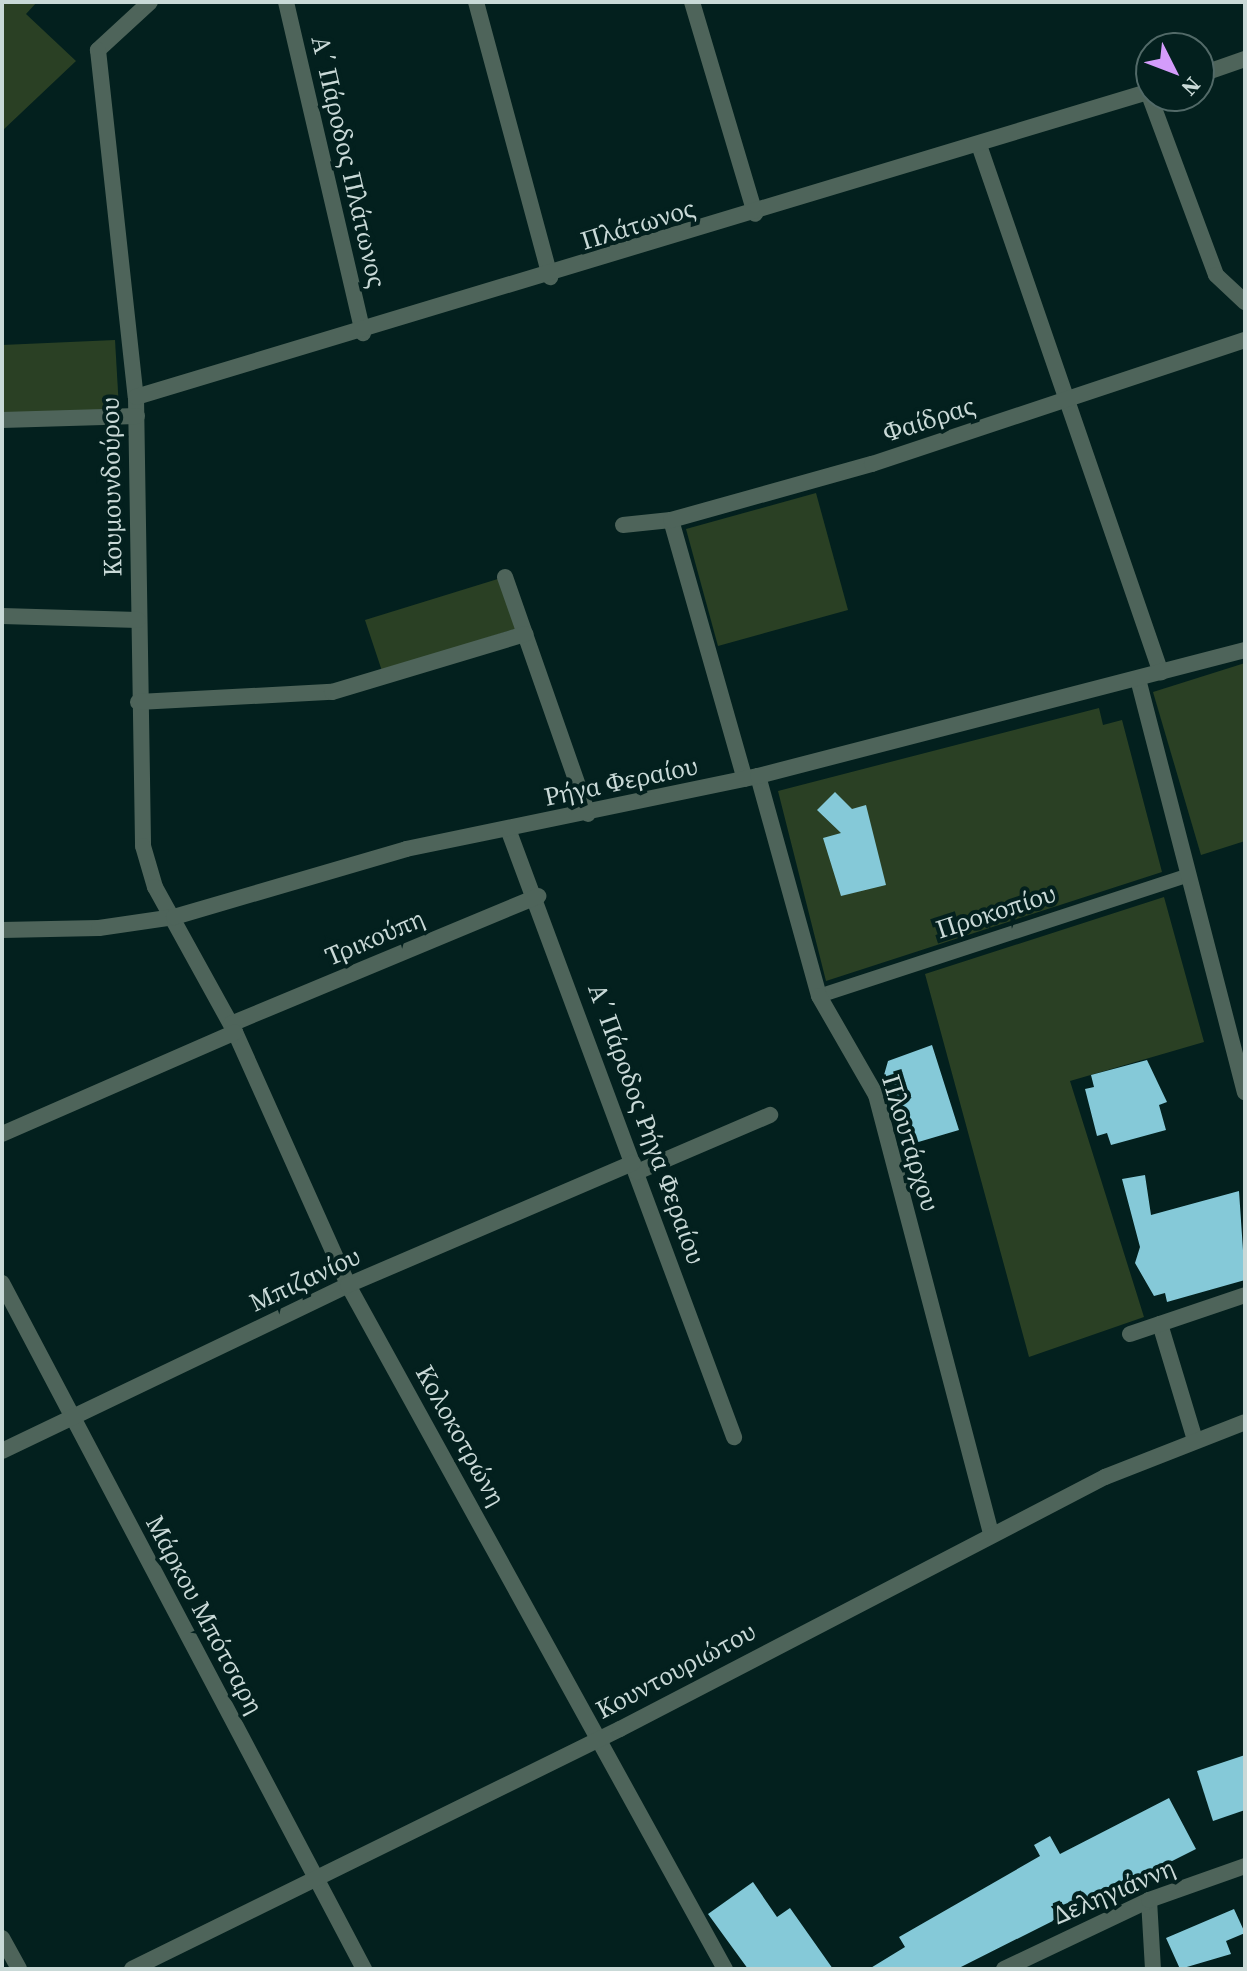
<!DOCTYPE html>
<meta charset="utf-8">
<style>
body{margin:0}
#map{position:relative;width:1247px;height:1971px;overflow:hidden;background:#03201e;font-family:"Source Serif 4",serif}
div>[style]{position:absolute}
.green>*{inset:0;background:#2a4024}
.building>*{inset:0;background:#85c9d8}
.pedestrian>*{height:14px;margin:-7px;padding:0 7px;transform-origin:7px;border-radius:7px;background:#4e645a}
.minor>*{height:16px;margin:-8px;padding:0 8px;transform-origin:8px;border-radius:8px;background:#4e645a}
.tertiary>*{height:16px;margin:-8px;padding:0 8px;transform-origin:8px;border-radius:8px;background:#4e645a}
span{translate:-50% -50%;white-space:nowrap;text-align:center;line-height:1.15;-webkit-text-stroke:8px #03201e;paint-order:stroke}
.street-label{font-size:26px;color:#c9d9d7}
.frame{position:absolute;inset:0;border:4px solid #c9d9d7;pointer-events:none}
.north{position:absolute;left:1135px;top:32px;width:80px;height:80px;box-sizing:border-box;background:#03201e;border:2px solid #526a68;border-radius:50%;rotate:132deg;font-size:22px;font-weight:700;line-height:32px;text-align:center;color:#c9d9d7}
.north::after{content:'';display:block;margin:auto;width:28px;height:36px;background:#d49cfb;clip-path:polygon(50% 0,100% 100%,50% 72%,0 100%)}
</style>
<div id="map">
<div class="green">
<i style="clip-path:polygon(2px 2px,37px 2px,26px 14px,76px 61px,2px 131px)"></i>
<i style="clip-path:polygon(115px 340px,119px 409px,2px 414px,2px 345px)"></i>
<i style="clip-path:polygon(816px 493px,848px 610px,718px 646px,686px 529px)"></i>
<i style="clip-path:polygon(501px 578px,518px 628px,382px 671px,365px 620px)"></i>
<i style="clip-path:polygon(1245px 663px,1245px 841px,1201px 855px,1153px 692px)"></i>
<i style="clip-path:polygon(1099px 708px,1103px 725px,1122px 720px,1162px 872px,826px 981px,778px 791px)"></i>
<i style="clip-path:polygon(1164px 897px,1204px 1042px,1070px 1081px,1144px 1317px,1029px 1357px,925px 974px)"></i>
</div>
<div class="building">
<i style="clip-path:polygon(835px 792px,852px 809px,866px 805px,886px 885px,841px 896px,823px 838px,841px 833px,817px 810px)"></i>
<i style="clip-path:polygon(932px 1045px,959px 1130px,915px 1143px,911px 1129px,901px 1131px,884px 1075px,888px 1061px)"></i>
<i style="clip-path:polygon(1147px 1060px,1167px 1102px,1159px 1105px,1166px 1130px,1111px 1145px,1107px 1133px,1097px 1136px,1085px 1089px,1094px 1087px,1091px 1075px)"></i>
<i style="clip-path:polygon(1145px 1175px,1151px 1215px,1239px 1191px,1245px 1280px,1167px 1302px,1165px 1293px,1154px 1296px,1135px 1263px,1140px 1247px,1122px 1179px)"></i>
<i style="clip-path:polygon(1245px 1755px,1245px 1810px,1213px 1821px,1197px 1771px)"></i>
<i style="clip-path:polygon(1169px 1798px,1196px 1849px,957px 1969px,869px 1969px,905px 1947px,899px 1937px,1040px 1856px,1034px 1845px,1050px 1836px,1060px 1854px)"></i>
<i style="clip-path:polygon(753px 1882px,777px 1917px,790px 1908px,833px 1969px,748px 1969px,708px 1914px)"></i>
<i style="clip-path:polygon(1234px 1909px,1245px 1933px,1226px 1941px,1231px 1954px,1180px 1969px,1166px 1938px)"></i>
</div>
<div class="pedestrian">
<i style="left:819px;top:996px;width:389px;rotate:-18.1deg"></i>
</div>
<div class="minor">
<i style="left:150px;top:2px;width:71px;rotate:137.3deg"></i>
<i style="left:98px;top:50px;width:349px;rotate:83.8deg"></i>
<i style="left:136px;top:397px;width:449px;rotate:89.1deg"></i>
<i style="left:143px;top:846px;width:43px;rotate:73.7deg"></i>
<i style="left:155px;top:887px;width:166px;rotate:61.1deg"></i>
<i style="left:235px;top:1032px;width:277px;rotate:65.9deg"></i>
<i style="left:348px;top:1285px;width:781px;rotate:61.14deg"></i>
<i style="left:286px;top:2px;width:340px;rotate:76.9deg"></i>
<i style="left:476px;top:2px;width:285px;rotate:74.9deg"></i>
<i style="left:692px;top:2px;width:221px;rotate:73.4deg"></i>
<i style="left:1199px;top:75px;width:49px;rotate:-19.2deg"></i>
<i style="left:1148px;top:92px;width:195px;rotate:69.6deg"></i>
<i style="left:1216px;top:275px;width:40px;rotate:43deg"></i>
<i style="left:979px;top:145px;width:558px;rotate:70.98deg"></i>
<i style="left:136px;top:397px;width:1060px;rotate:-16.78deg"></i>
<i style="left:2px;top:420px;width:135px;rotate:-1.7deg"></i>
<i style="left:671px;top:520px;width:269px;rotate:74.1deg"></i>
<i style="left:623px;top:525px;width:48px;rotate:-5.9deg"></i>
<i style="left:671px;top:520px;width:209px;rotate:-15.6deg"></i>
<i style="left:872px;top:464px;width:393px;rotate:-18.4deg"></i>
<i style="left:505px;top:577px;width:251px;rotate:70.7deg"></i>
<i style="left:2px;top:616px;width:136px;rotate:1.7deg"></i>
<i style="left:1138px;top:679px;width:427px;rotate:75.5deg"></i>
<i style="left:138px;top:702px;width:194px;rotate:-3deg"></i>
<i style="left:332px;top:692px;width:202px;rotate:-16.7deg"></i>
<i style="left:758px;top:776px;width:228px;rotate:74.5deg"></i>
<i style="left:819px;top:996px;width:114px;rotate:60.1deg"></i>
<i style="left:876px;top:1095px;width:453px;rotate:75.3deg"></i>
<i style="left:508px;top:829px;width:649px;rotate:69.61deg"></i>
<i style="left:231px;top:1024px;width:333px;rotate:-22.6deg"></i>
<i style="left:2px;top:1134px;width:254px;rotate:-23.6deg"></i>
<i style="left:637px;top:1172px;width:145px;rotate:-23.2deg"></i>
<i style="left:2px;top:1283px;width:776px;rotate:62.18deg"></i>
<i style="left:1160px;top:1324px;width:121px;rotate:73.2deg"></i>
<i style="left:1130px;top:1334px;width:121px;rotate:-18.7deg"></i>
<i style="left:2px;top:1451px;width:384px;rotate:-25.6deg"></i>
<i style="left:348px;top:1285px;width:310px;rotate:-23.2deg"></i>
<i style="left:1149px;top:1900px;width:69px;rotate:86.7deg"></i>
<i style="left:1004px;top:1969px;width:161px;rotate:-25.4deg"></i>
<i style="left:1149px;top:1900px;width:102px;rotate:-19.5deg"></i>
</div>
<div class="tertiary">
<i style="left:2px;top:930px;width:97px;rotate:-1.2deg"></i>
<i style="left:99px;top:928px;width:76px;rotate:-8.3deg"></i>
<i style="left:174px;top:917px;width:242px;rotate:-16.3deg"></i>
<i style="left:406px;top:849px;width:359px;rotate:-11.7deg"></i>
<i style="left:758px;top:776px;width:503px;rotate:-14.51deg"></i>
<i style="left:2px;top:1938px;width:35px;rotate:61deg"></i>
<i style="left:132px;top:1969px;width:544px;rotate:-26.19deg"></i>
<i style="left:620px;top:1729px;width:547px;rotate:-27.46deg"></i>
<i style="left:1105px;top:1477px;width:150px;rotate:-21.4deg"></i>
</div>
<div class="street-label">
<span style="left:348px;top:162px;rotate:77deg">Α΄ Πάροδος Πλάτωνος</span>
<span style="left:638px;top:225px;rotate:-17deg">Πλάτωνος</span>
<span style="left:929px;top:420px;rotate:-18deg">Φαίδρας</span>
<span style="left:112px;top:487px;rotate:-91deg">Κουμουνδούρου</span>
<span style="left:621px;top:782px;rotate:-12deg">Ρήγα Φεραίου</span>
<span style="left:996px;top:912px;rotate:-18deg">Προκοπίου</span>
<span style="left:375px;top:938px;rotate:-23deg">Τρικούπη</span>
<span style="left:646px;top:1124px;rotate:70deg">Α΄ Πάροδος Ρήγα Φεραίου</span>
<span style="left:910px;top:1143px;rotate:73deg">Πλουτάρχου</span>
<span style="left:305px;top:1280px;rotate:-25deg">Μπιζανίου</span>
<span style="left:460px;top:1436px;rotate:61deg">Κολοκοτρώνη</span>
<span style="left:204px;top:1615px;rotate:62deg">Μάρκου Μπότσαρη</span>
<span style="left:676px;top:1671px;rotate:-28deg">Κουντουριώτου</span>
<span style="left:1114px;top:1892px;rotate:-23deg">Δεληγιάννη</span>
</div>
<div class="frame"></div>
<div class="north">N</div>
</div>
